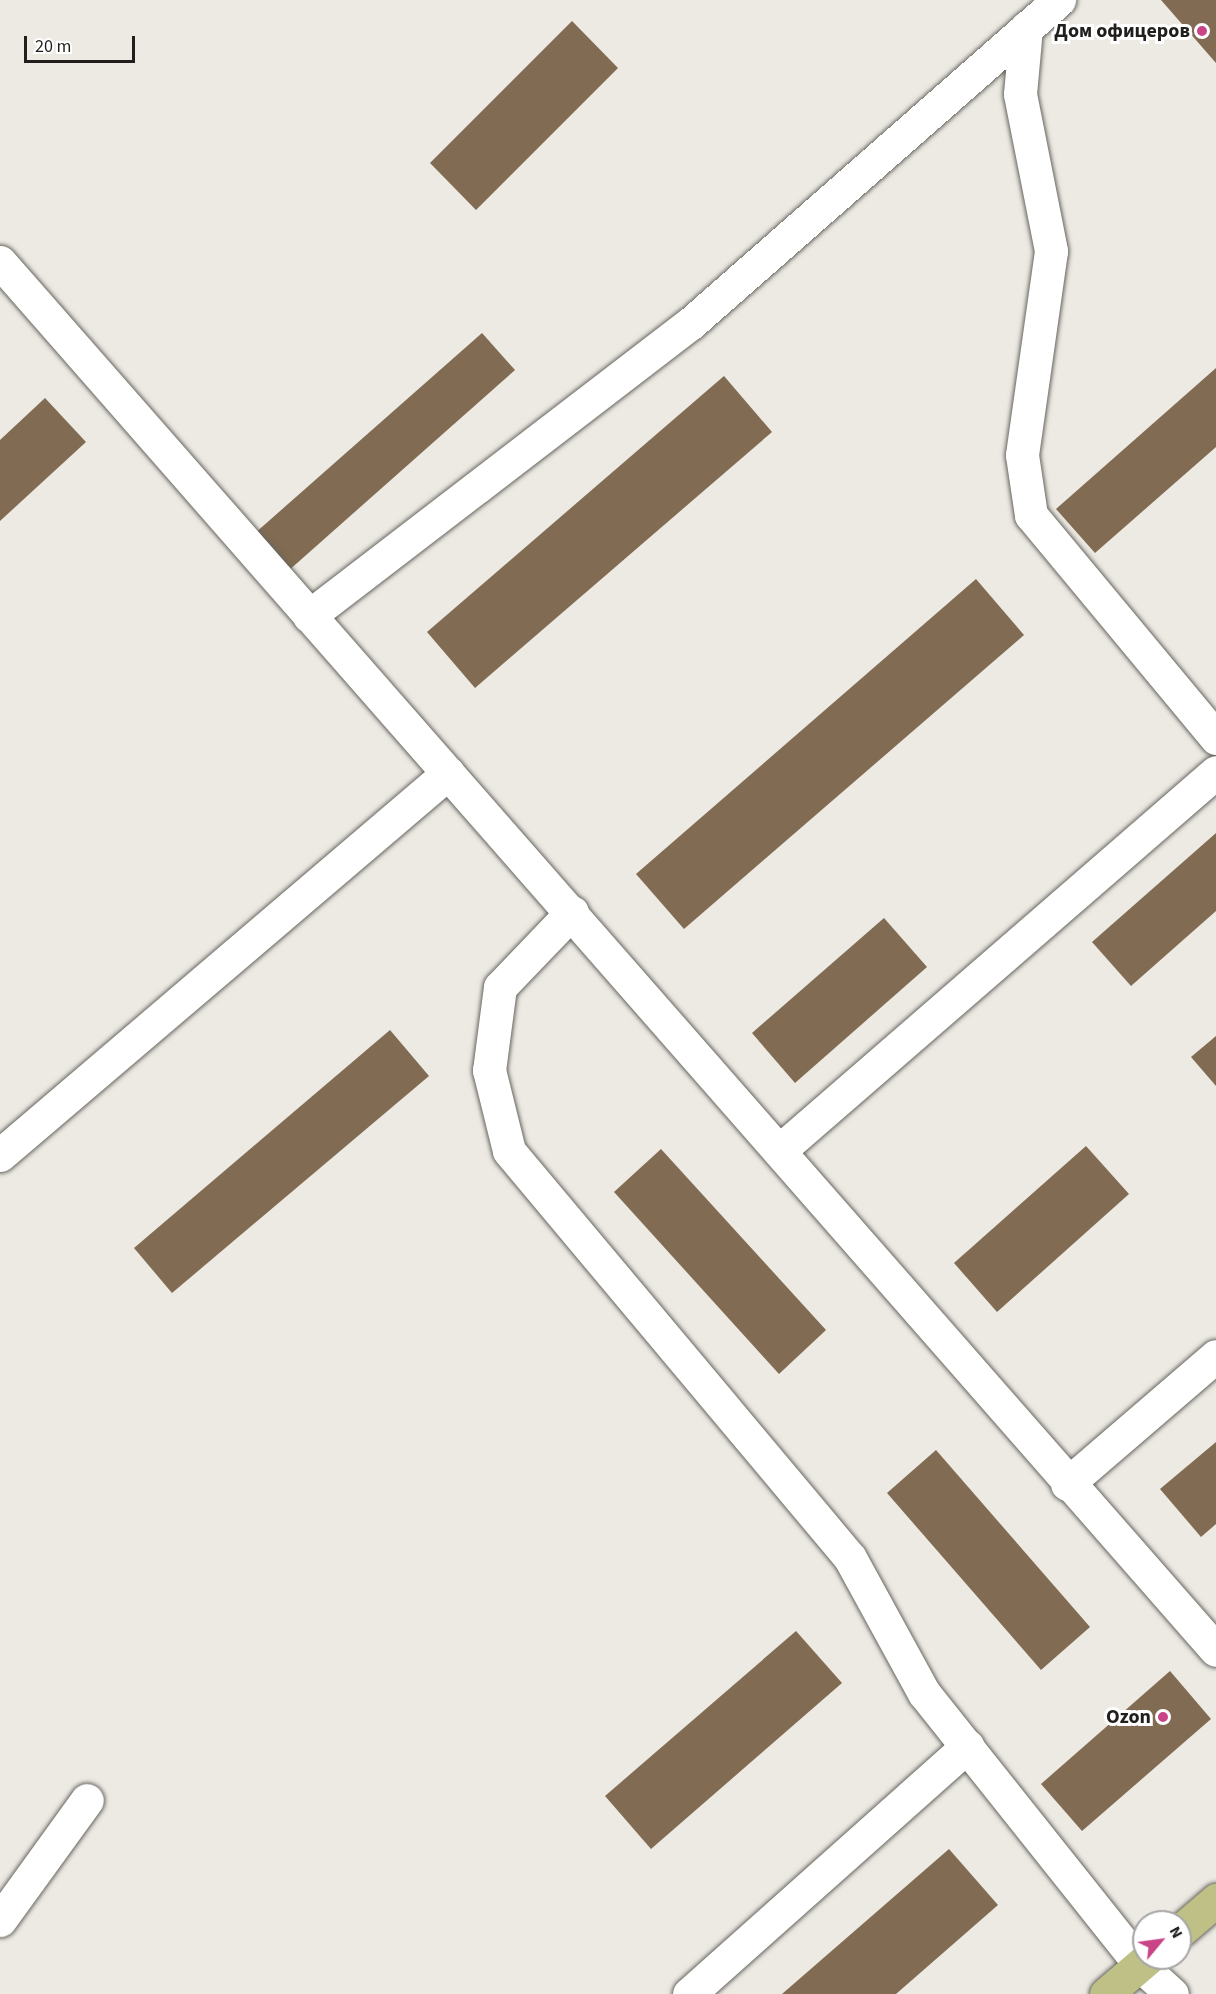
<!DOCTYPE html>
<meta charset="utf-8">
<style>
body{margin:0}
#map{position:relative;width:1216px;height:1994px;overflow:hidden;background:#eceae3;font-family:"Source Sans 3",sans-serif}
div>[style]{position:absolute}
.building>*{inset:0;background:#816b52}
.roads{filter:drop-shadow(0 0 2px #67655f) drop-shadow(0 0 2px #67655f)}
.minor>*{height:33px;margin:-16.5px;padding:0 16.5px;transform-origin:16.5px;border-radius:16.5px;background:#fff}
.major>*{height:33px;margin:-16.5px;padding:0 16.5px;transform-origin:16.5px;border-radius:16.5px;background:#bfc085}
.dots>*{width:16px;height:16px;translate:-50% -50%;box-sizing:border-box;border:3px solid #fff;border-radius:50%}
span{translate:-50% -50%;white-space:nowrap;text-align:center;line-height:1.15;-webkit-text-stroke:6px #fff;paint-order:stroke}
.poi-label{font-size:20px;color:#201f1d;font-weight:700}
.right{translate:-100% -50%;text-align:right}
.north{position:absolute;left:1132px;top:1910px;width:60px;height:60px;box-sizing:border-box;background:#fff;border:2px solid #a6a5a5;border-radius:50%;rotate:61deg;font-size:16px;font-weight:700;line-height:24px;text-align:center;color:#201f1d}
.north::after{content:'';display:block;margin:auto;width:21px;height:27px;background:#c84487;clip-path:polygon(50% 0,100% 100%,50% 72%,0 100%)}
.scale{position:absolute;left:24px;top:36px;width:111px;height:27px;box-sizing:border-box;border:3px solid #201f1d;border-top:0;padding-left:8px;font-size:18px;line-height:21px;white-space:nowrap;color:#201f1d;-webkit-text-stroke:4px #fff;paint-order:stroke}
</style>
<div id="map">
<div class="building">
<i style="clip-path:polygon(1161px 0,1216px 0,1216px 63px)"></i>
<i style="clip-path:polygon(572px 21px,618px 68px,476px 210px,430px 163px)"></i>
<i style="clip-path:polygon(482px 333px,515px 370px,287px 572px,254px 534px)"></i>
<i style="clip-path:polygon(1216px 368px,1216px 447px,1095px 553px,1056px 509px)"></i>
<i style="clip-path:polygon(724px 376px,772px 432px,475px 688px,427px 632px)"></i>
<i style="clip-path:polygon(45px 398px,86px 442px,0 521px,0 440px)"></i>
<i style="clip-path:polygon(976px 579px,1024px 635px,684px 929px,636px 874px)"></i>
<i style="clip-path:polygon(1216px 833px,1216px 911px,1131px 986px,1092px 942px)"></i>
<i style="clip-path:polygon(884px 918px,927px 967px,795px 1083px,752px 1033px)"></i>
<i style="clip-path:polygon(390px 1030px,429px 1076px,172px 1293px,134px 1248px)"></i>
<i style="clip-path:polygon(1216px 1036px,1216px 1086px,1191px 1057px)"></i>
<i style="clip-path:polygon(1086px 1146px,1129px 1194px,997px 1312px,954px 1263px)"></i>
<i style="clip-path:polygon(661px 1149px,826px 1330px,779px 1374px,614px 1192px)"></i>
<i style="clip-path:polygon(1216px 1442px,1216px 1524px,1201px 1537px,1160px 1489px)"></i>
<i style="clip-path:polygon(936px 1450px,1090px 1627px,1041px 1670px,887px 1493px)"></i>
<i style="clip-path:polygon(796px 1631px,842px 1683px,651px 1849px,605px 1796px)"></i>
<i style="clip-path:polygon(1170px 1671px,1211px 1719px,1082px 1831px,1041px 1784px)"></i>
<i style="clip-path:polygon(949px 1849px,998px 1905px,896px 1994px,782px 1994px)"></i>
</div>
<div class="roads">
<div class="minor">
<i style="left:1026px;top:28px;width:66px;rotate:95.2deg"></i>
<i style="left:1020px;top:94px;width:160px;rotate:78.8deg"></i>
<i style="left:1051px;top:251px;width:206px;rotate:98.1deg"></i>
<i style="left:1022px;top:455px;width:61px;rotate:81.5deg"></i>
<i style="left:1031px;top:515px;width:290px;rotate:50.3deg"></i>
<i style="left:0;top:262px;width:1845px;rotate:48.78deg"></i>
<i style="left:309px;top:616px;width:481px;rotate:-37.5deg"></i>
<i style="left:691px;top:323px;width:490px;rotate:-41.3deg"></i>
<i style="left:572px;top:912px;width:104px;rotate:133.8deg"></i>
<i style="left:500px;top:987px;width:84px;rotate:97.5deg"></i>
<i style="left:489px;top:1070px;width:83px;rotate:76.1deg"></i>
<i style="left:509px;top:1151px;width:531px;rotate:50.04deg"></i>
<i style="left:850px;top:1558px;width:154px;rotate:61.3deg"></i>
<i style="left:924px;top:1693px;width:347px;rotate:51.5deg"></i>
<i style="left:1140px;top:1965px;width:43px;rotate:42.2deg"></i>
<i style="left:779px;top:1151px;width:578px;rotate:-40.93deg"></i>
<i style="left:0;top:1155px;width:589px;rotate:-40.45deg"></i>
<i style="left:1067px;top:1484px;width:196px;rotate:-40.7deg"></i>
<i style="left:0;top:1920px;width:148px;rotate:-54.1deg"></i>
<i style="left:689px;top:1994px;width:373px;rotate:-41.7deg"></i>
</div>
<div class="major">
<i style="left:1180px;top:1931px;width:48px;rotate:-40.7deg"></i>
<i style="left:1106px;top:1994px;width:55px;rotate:-40.6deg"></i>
</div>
</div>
<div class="dots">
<i style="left:1202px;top:31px;background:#c84487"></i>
<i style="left:1163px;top:1717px;background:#c84487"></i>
</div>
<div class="poi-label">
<span class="right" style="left:1190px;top:31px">Дом офицеров</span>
<span class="right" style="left:1151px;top:1717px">Ozon</span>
</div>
<div class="north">N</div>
<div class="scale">20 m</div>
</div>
